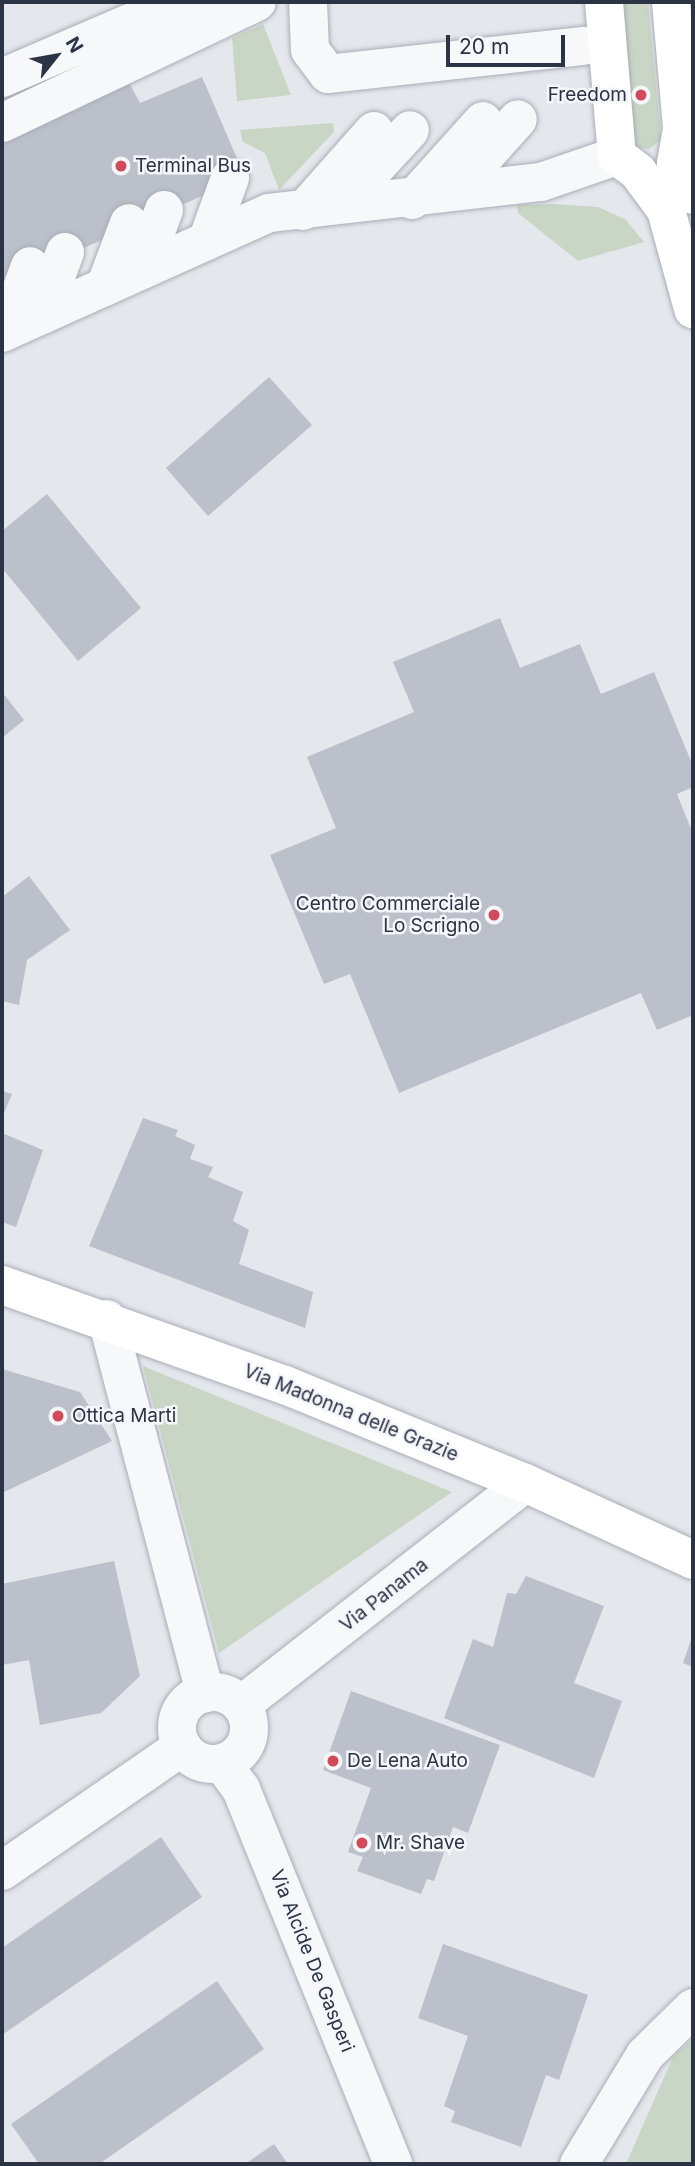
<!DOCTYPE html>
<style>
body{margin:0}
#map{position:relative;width:695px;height:2166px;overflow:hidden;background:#e4e7ec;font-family:Inter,sans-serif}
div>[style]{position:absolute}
.green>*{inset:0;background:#c9d6c5}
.building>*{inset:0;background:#bbc0ca}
.roads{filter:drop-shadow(0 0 2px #a9aeb7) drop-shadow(0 0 2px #a9aeb7)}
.minor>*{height:38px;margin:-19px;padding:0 19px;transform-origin:19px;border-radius:19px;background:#f7f8fa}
.minor>.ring{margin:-19px;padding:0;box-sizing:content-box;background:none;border:38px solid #f7f8fa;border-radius:50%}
.major>*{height:38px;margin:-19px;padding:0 19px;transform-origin:19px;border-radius:19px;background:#fff}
.dots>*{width:19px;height:19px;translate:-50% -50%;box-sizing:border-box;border:4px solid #f4f6f9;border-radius:50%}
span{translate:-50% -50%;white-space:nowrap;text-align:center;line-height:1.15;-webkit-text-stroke:5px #f4f6f9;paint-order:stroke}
.poi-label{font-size:19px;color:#2b3445}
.right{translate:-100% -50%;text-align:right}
.left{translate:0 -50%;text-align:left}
.street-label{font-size:19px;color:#2b3445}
.frame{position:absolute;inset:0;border:4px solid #2b3445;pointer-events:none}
.north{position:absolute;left:21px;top:21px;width:70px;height:70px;-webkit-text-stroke:5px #f4f6f9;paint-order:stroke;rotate:59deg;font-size:19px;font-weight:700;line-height:28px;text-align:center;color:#2b3445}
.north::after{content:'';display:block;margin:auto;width:24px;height:32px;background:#2b3445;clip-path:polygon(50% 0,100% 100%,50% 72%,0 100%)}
.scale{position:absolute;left:446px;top:35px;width:119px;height:32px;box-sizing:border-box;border:4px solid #2b3445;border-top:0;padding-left:9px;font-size:21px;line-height:24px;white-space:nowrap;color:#2b3445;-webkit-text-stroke:5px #f4f6f9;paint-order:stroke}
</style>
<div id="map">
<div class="green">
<i style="clip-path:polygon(615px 2px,648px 2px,661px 140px,649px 149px,637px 148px,627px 129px)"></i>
<i style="clip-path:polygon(263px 24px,291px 95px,237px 101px,232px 38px)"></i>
<i style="clip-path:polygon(333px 123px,334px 132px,279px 190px,265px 153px,243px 142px,240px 130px)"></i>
<i style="clip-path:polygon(554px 204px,598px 207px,625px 219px,644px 242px,578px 261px,518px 213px,517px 205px)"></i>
<i style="clip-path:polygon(143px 1366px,452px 1492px,219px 1653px)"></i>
<i style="clip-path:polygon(693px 2039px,693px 2164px,626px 2164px,673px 2057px)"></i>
</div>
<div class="building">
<i style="clip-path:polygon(108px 44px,140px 103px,202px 77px,245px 177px,2px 284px,2px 90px)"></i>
<i style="clip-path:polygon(269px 377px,312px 425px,208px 516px,166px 468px)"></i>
<i style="clip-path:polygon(47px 494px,141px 608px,78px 661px,2px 568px,2px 531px)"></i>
<i style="clip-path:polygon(500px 618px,520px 668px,580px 644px,601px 694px,654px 672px,693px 766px,693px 787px,677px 794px,693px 834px,693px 1015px,657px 1030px,641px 993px,399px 1093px,350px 974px,324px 984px,270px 855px,336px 828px,307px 757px,414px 712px,393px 662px)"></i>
<i style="clip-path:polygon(2px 692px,24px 720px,2px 738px)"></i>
<i style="clip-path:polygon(29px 876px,70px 930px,27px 960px,19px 1005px,2px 1001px,2px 897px)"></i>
<i style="clip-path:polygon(2px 1091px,12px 1094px,2px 1118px)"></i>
<i style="clip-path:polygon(143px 1118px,178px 1130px,175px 1136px,195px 1145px,190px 1159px,213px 1167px,208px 1177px,243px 1192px,233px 1221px,249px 1230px,239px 1264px,313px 1292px,305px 1328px,89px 1246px)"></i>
<i style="clip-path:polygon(2px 1133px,43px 1150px,16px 1227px,2px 1222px)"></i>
<i style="clip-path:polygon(2px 1369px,80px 1392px,112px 1441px,2px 1493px)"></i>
<i style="clip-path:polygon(114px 1561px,140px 1676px,101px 1713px,40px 1725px,29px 1660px,2px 1665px,2px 1584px)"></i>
<i style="clip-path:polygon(526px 1576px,604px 1606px,574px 1683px,622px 1701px,594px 1778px,444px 1718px,473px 1639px,493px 1647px,507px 1593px,516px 1594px)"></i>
<i style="clip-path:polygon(693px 1634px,693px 1667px,683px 1663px)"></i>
<i style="clip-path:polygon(351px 1691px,500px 1745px,468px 1833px,453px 1827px,434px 1881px,427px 1879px,421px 1894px,357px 1871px,363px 1857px,348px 1852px,371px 1788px,323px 1770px)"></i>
<i style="clip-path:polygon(161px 1837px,202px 1897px,2px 2035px,2px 1948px)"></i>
<i style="clip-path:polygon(443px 1944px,588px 1995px,559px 2080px,546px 2075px,521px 2147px,451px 2122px,455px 2111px,444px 2106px,468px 2036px,418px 2018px)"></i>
<i style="clip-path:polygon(217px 1981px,264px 2049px,99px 2164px,39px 2164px,11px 2124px)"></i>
<i style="clip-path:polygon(274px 2144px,288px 2164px,245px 2164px)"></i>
</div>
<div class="roads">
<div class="minor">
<i style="left:308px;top:2px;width:48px;rotate:87.6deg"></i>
<i style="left:310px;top:50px;width:30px;rotate:53deg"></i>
<i style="left:328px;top:74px;width:257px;rotate:-6.3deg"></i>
<i style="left:2px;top:78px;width:139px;rotate:-23.3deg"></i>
<i style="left:130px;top:23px;width:89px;rotate:-13.6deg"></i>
<i style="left:2px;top:123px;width:282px;rotate:-25.4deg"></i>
<i style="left:475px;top:167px;width:64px;rotate:-48.1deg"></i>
<i style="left:363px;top:181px;width:69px;rotate:-47.3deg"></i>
<i style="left:412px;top:200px;width:106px;rotate:-48.1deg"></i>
<i style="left:303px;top:211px;width:107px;rotate:-48.4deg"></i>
<i style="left:207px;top:241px;width:67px;rotate:-69.9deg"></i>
<i style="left:142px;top:270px;width:64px;rotate:-69.9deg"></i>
<i style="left:105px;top:287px;width:68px;rotate:-69.4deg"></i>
<i style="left:42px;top:315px;width:67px;rotate:-69.9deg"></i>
<i style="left:6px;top:331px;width:69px;rotate:-69.7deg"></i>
<i style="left:2px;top:333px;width:293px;rotate:-24.2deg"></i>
<i style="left:269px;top:213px;width:274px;rotate:-6.5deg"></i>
<i style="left:541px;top:182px;width:80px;rotate:-18.9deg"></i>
<i style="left:107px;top:1319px;width:387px;rotate:75.3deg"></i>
<i class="ring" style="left:177px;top:1692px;width:34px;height:34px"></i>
<i style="left:241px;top:1705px;width:360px;rotate:-38deg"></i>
<i style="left:222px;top:1763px;width:32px;rotate:54deg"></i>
<i style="left:241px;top:1789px;width:405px;rotate:67.9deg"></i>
<i style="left:2px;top:1871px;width:219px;rotate:-34.6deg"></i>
<i style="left:579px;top:2164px;width:127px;rotate:-58.8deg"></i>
<i style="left:645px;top:2055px;width:67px;rotate:-44.4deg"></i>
</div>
<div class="major">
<i style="left:604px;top:2px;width:155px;rotate:85.2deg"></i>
<i style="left:617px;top:156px;width:26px;rotate:37deg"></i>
<i style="left:638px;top:172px;width:47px;rotate:53.6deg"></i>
<i style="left:666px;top:210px;width:103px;rotate:74.7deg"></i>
<i style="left:671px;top:2px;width:127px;rotate:85deg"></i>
<i style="left:682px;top:129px;width:35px;rotate:100deg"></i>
<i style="left:676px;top:163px;width:36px;rotate:62deg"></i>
<i style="left:2px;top:1285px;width:300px;rotate:19.5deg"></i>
<i style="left:285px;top:1385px;width:259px;rotate:22.2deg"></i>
<i style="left:525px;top:1483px;width:185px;rotate:24.6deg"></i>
</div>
</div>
<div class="dots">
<i style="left:641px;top:95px;background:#d1495b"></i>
<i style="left:121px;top:166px;background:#d1495b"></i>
<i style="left:494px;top:915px;background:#d1495b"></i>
<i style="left:58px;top:1416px;background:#d1495b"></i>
<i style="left:333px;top:1761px;background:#d1495b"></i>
<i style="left:362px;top:1843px;background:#d1495b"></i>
</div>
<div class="poi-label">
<span class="right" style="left:627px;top:95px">Freedom</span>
<span class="left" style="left:135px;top:166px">Terminal Bus</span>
<span class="right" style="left:480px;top:915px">Centro Commerciale<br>Lo Scrigno</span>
<span class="left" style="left:72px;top:1416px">Ottica Marti</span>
<span class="left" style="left:347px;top:1761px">De Lena Auto</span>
<span class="left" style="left:376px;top:1843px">Mr. Shave</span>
</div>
<div class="street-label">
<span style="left:351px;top:1413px;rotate:22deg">Via Madonna delle Grazie</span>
<span style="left:384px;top:1595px;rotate:-38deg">Via Panama</span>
<span style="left:312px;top:1961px;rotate:68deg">Via Alcide De Gasperi</span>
</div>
<div class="frame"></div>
<div class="north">N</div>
<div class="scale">20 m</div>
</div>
